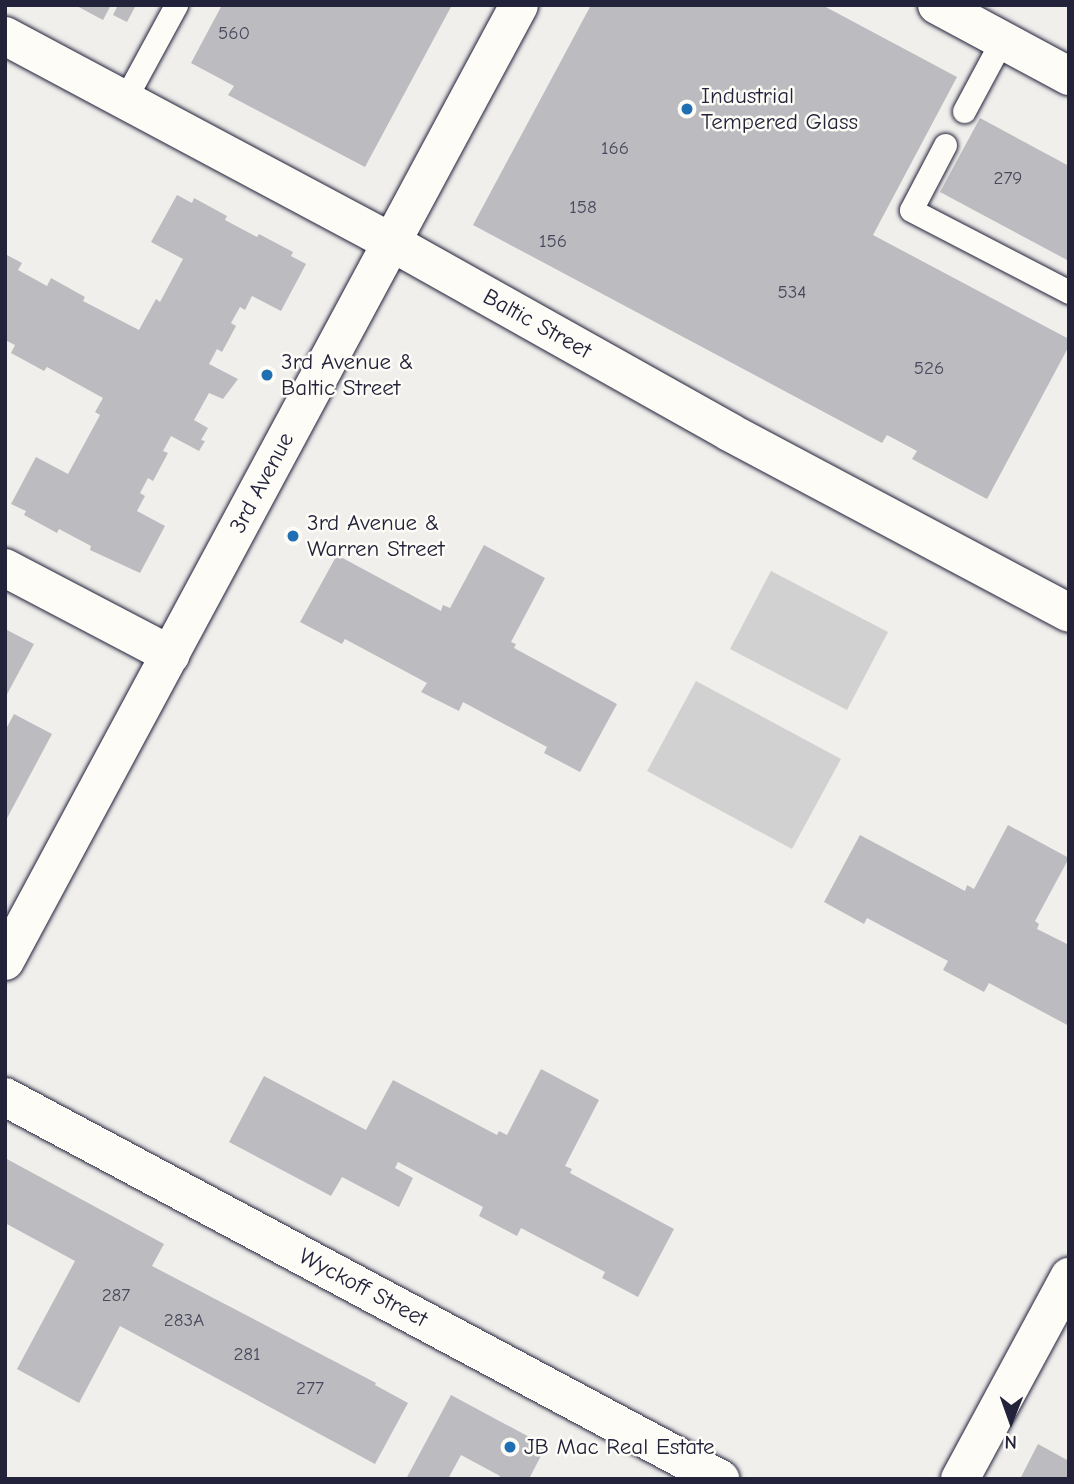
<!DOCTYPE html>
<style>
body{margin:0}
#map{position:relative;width:1074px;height:1484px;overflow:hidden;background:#f0efec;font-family:"Comic Neue",sans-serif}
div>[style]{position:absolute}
.green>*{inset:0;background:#d2d1d1}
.building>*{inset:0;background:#bcbcc0}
.roads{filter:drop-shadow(0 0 2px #22223b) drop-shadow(0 0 2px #22223b)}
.lane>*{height:23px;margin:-11.5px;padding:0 11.5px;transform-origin:11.5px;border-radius:11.5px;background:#fdfcf7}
.street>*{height:38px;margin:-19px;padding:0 19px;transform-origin:19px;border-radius:19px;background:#fdfcf7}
.secondary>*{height:38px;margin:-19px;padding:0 19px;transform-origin:19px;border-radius:19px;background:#fdfcf7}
.dots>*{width:19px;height:19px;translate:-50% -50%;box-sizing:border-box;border:4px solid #fdfcf7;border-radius:50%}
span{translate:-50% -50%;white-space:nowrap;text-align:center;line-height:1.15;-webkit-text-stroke:5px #fdfcf7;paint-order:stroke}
.number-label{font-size:19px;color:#48485c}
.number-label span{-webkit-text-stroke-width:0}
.poi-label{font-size:23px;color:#22223b}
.left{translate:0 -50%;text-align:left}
.street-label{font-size:23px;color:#22223b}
.frame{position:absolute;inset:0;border:7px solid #22223b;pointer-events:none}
.north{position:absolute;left:976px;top:1386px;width:70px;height:70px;-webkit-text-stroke:5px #fdfcf7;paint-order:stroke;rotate:181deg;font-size:19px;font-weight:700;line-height:28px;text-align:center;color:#22223b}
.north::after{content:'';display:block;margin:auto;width:24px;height:32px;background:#22223b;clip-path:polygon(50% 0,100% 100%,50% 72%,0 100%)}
</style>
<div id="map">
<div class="green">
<i style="clip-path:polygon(771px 571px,888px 632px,847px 710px,730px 649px)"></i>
<i style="clip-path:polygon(696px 681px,841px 759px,792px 849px,647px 771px)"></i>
</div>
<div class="building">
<i style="clip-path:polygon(75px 5px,111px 5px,103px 20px)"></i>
<i style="clip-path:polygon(118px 5px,136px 5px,127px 22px,113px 15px)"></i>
<i style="clip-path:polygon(222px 5px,452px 5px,365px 167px,228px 95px,234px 86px,191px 63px)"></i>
<i style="clip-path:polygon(591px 5px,822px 5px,957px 77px,873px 235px,1069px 339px,1069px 346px,987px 499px,912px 459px,917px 451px,887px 435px,882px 443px,473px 225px)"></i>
<i style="clip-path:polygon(980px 118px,1069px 166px,1069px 261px,940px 192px)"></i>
<i style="clip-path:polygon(177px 195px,192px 203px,194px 198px,227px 216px,225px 220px,257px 237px,259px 234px,293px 252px,291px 256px,306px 264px,281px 311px,252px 296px,245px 310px,240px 307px,231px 323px,236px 326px,222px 352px,217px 349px,209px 364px,238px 379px,223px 399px,209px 393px,194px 420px,208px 428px,201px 440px,205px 441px,199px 451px,171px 436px,163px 451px,168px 453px,153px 481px,148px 478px,140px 493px,145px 496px,137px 511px,165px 526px,140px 573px,90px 550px,91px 546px,59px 529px,57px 533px,24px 515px,26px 511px,11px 504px,36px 457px,68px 474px,100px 415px,95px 412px,103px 398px,47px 367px,44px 371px,11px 353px,15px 345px,5px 340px,5px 254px,22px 263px,18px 270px,47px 286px,51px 278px,85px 297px,83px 301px,139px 330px,156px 299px,160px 302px,183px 259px,151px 242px)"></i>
<i style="clip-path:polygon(484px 545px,545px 578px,511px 642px,516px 644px,514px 648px,617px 704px,580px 772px,544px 753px,547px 747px,463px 702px,459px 711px,421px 692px,427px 683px,345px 639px,342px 644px,300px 622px,337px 555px,441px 611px,443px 605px,450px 608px)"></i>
<i style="clip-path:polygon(5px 629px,34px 644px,5px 698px)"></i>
<i style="clip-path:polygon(14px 714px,52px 734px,5px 822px,5px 731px)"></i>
<i style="clip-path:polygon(1008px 825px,1069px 858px,1035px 921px,1039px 924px,1037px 929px,1069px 945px,1069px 1026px,989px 983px,984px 992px,943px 970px,948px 961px,867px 918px,864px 924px,824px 902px,860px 835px,965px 891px,967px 885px,974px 889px)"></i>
<i style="clip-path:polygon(541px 1069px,599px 1100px,565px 1166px,572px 1169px,570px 1173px,674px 1229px,638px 1297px,602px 1278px,605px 1272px,521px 1228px,517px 1236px,479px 1216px,483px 1207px,398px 1162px,395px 1168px,413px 1178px,399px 1207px,342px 1177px,331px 1196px,229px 1142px,264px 1076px,366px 1130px,393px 1080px,497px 1135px,499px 1131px,507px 1135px)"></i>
<i style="clip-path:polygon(5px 1158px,164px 1244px,152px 1266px,376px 1383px,375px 1385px,408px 1403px,375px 1464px,120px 1326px,79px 1403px,17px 1369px,75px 1261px,5px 1223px)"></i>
<i style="clip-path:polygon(451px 1395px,546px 1446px,529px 1479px,498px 1479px,500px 1476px,461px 1455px,448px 1479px,406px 1479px)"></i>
<i style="clip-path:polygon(1038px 1444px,1069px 1461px,1069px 1479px,1020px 1479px)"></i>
</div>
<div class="roads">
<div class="lane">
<i style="left:125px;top:99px;width:107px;rotate:-61.5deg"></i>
<i style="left:964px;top:111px;width:81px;rotate:-61.8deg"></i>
<i style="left:945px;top:145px;width:73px;rotate:117.6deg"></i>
<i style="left:911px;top:210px;width:178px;rotate:27.4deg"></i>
</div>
<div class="street">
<i style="left:937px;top:5px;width:150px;rotate:28.3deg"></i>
<i style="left:5px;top:36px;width:438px;rotate:28.1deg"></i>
<i style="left:391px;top:242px;width:388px;rotate:29.3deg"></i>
<i style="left:729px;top:432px;width:385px;rotate:28deg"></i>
<i style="left:5px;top:568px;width:187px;rotate:27.7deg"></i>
<i style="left:5px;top:1097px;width:811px;rotate:28.11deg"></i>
<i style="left:960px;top:1479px;width:230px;rotate:-61.6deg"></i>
</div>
<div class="secondary">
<i style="left:5px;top:961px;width:1085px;rotate:-61.73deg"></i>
</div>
</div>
<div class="dots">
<i style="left:687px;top:109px;background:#1f6fb2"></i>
<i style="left:267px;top:375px;background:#1f6fb2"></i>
<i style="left:293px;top:536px;background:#1f6fb2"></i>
<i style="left:510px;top:1447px;background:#1f6fb2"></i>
</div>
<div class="number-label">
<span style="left:234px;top:34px">560</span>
<span style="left:615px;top:149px">166</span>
<span style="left:1008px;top:179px">279</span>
<span style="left:583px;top:208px">158</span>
<span style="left:553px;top:242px">156</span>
<span style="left:792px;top:293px">534</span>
<span style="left:929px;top:369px">526</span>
<span style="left:116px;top:1296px">287</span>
<span style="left:184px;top:1321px">283A</span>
<span style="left:247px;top:1355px">281</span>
<span style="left:310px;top:1389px">277</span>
</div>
<div class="poi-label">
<span class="left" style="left:701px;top:109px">Industrial<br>Tempered Glass</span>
<span class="left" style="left:281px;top:375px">3rd Avenue &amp;<br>Baltic Street</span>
<span class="left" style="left:307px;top:536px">3rd Avenue &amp;<br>Warren Street</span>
<span class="left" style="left:524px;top:1447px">JB Mac Real Estate</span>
</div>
<div class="street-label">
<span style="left:537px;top:324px;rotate:29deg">Baltic Street</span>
<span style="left:262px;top:483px;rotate:-62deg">3rd Avenue</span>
<span style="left:363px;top:1288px;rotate:28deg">Wyckoff Street</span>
</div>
<div class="frame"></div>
<div class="north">N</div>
</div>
